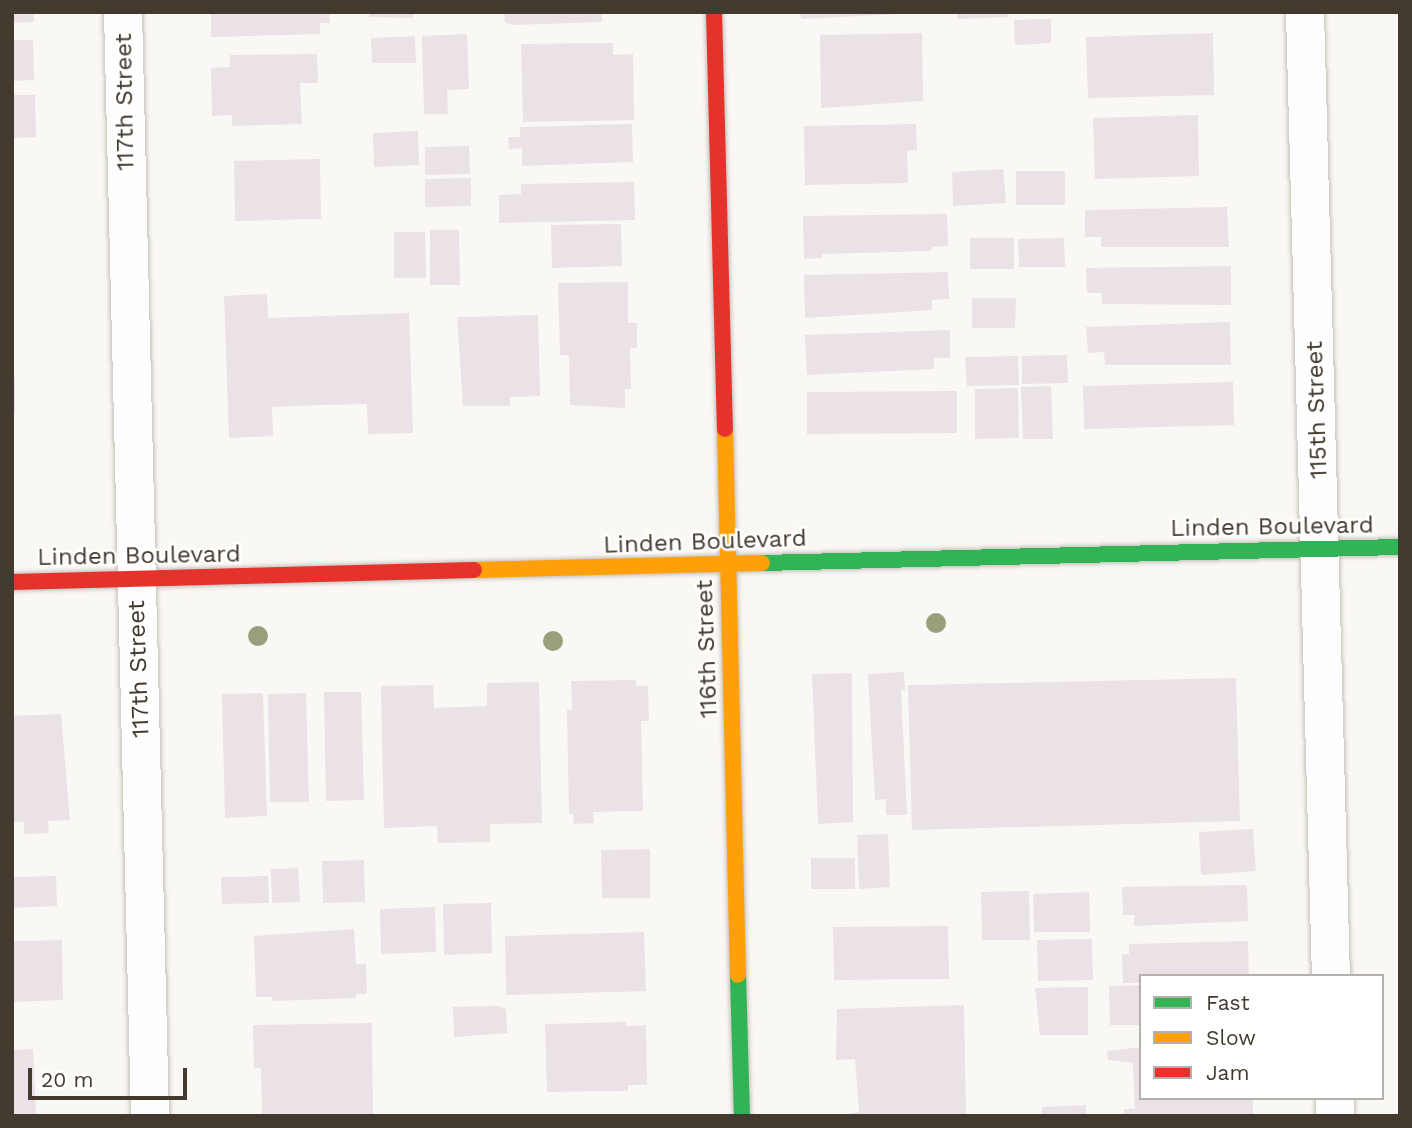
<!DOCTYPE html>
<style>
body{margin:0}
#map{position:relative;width:1412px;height:1128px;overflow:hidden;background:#faf8f5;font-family:"Work Sans",sans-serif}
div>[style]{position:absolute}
.building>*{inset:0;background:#eae2e7}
.roads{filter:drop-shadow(0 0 2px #c4bfb8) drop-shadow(0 0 2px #c4bfb8)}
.street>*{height:38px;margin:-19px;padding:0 19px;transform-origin:19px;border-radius:19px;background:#fefefe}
.fast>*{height:16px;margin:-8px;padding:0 8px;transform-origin:8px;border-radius:8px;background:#30b455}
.slow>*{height:16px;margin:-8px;padding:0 8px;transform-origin:8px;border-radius:8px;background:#ff9f0a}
.jam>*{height:16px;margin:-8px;padding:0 8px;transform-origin:8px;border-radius:8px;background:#e5322d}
.trees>*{width:20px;height:20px;margin:-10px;border-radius:50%;background:#999f7a}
span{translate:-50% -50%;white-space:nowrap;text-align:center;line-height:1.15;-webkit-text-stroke:5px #fff;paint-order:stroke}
.street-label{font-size:24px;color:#433a2f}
.frame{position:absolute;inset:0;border:14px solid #433a2f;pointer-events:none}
.legend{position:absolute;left:1139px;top:974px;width:245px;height:126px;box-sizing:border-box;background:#fff;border:2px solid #b4b0ac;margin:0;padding:9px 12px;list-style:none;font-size:21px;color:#433a2f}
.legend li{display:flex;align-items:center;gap:14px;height:35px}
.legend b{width:35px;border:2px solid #b4b0ac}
.scale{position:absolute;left:28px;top:1068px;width:159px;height:32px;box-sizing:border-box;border:4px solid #433a2f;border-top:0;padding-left:9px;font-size:21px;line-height:24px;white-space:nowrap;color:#433a2f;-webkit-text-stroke:5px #fff;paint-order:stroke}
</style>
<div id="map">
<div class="building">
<i style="clip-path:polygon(12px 12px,33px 12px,34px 22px,12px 23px)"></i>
<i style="clip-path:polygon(211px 12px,329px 12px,330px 23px,320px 23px,320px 34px,211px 37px)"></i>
<i style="clip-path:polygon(369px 12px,413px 12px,413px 18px,369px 17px)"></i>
<i style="clip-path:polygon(504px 12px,601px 12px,602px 22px,512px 25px,505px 22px)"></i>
<i style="clip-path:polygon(800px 12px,898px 12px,898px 14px,801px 19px)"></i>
<i style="clip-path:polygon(957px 12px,1008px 12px,1008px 17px,957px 19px)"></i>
<i style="clip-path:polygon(1051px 19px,1051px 43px,1015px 45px,1014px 20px)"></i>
<i style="clip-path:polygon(922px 33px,923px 101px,821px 108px,820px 35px)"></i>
<i style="clip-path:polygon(1213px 33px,1214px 95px,1088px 98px,1086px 37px)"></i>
<i style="clip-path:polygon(467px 34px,469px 89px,447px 90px,448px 114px,424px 114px,422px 36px)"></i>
<i style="clip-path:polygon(415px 36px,416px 63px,372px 63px,371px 38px)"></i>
<i style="clip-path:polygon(12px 40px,33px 40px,34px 80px,12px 81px)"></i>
<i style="clip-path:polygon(613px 43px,613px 55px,633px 54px,634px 120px,523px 122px,521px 44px)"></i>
<i style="clip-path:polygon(317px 54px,318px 83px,300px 83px,302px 124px,232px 126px,232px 115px,212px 116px,211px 68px,230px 67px,230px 55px)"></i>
<i style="clip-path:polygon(12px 95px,35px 95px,36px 137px,12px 138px)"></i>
<i style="clip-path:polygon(1198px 115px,1199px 176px,1095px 179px,1093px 118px)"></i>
<i style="clip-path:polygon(632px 124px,633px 162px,522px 166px,522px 148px,509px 149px,508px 137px,520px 137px,520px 127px)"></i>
<i style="clip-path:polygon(916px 124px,917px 150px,907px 151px,908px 183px,805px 185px,804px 126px)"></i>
<i style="clip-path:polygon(418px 131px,419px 165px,374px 167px,373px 133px)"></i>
<i style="clip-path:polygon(469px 146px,470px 174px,425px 175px,425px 147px)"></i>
<i style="clip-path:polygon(320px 159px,321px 219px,235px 221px,234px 161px)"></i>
<i style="clip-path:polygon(1003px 169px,1006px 203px,953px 206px,952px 172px)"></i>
<i style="clip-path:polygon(1016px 171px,1065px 171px,1065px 205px,1016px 205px)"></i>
<i style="clip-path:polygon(471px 178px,471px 206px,425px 207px,425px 179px)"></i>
<i style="clip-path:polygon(634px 182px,635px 220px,499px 223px,499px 195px,521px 194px,521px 184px)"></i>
<i style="clip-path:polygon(1227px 207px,1229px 247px,1101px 247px,1101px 237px,1085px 237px,1085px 210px)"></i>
<i style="clip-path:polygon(947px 214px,948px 246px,932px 247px,931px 251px,822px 254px,822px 258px,804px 259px,803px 216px)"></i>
<i style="clip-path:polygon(621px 224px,622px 266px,552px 268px,551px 225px)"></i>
<i style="clip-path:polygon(430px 230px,459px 230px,460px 285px,430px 285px)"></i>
<i style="clip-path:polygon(394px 232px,425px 232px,426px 278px,394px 278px)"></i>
<i style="clip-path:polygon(970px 238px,1014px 238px,1014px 269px,970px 269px)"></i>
<i style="clip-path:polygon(1064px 238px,1065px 267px,1019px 267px,1018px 239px)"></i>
<i style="clip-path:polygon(1231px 266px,1231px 305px,1102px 304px,1102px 293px,1087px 293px,1086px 268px)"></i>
<i style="clip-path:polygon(948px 272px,949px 299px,932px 300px,932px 310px,805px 318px,804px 275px)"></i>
<i style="clip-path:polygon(628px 282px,628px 323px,637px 323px,637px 348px,630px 348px,631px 389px,625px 389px,625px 408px,570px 405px,569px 355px,560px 355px,558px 283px)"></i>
<i style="clip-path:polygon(267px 294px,268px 318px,409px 313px,413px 433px,368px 434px,367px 404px,324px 405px,272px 407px,273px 436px,229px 438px,224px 296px)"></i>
<i style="clip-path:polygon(972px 298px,1016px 298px,1015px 328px,972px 328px)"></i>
<i style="clip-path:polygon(538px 315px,540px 396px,510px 397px,510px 406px,463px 406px,457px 317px)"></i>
<i style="clip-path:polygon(1230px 322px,1231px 365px,1105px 365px,1104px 352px,1088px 353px,1086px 327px)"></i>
<i style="clip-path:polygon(950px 330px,950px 358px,934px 358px,934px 369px,807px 375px,805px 335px)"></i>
<i style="clip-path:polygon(1067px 355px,1068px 383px,1022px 384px,1022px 356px)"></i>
<i style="clip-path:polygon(1018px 356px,1019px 385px,967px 386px,965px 357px)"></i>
<i style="clip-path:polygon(12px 377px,15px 377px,15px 413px,12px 413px)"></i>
<i style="clip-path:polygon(1233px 382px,1234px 425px,1084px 429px,1083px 386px)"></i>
<i style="clip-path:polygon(1051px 386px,1053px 439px,1023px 439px,1021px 387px)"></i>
<i style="clip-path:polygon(1018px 388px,1019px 438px,975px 439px,975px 389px)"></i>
<i style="clip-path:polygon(957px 391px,957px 433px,807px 434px,807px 392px)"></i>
<i style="clip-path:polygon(904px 672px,905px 690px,901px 690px,907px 815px,886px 815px,886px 799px,875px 800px,868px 674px)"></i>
<i style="clip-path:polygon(852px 673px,853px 822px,818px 824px,812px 674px)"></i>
<i style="clip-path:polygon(1236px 678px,1240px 821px,912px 830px,908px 685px)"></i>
<i style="clip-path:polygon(636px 680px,636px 686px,648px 686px,649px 721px,641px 721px,643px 811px,593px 812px,594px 823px,574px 824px,573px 814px,569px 814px,567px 710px,572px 710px,571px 681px)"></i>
<i style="clip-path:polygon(539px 682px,542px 823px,490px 824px,490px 842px,438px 843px,437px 826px,384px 828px,381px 686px,433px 685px,434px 708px,487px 706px,487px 683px)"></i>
<i style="clip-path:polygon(324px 692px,361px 692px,364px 800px,326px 801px)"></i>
<i style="clip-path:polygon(263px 693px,267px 816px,225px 818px,222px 694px)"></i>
<i style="clip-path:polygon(306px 693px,309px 802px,270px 802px,268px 694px)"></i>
<i style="clip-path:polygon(61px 714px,70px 820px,48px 821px,49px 833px,24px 834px,24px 822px,12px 822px,12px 716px)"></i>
<i style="clip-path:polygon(1253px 829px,1256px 871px,1201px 875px,1199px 832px)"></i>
<i style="clip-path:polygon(888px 834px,890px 887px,859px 889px,857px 835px)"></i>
<i style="clip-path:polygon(650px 849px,650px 898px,602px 898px,601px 850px)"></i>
<i style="clip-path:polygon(811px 858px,855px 858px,855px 889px,811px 889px)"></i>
<i style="clip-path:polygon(364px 860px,365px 902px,323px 903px,322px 861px)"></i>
<i style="clip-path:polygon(298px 868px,300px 902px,272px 903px,271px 869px)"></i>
<i style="clip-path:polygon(56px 876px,57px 906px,12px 908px,12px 877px)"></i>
<i style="clip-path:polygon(268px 876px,269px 903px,222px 904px,221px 877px)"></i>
<i style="clip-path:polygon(1247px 885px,1248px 921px,1134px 926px,1135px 915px,1123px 915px,1122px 887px)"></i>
<i style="clip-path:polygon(1029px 891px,1030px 940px,982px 940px,981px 892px)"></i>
<i style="clip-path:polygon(1089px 892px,1090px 932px,1034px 932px,1033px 894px)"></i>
<i style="clip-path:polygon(491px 903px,492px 953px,444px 955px,443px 904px)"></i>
<i style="clip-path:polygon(435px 907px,436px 952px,381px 954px,380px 909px)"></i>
<i style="clip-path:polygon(948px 926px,949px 979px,834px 980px,833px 927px)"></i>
<i style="clip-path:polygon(354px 929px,356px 964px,366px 964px,367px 994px,356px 994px,356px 998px,273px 1001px,272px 997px,256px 997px,254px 936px)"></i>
<i style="clip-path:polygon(644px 932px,646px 991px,506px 995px,505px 936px)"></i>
<i style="clip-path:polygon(1092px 939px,1093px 980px,1038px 981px,1037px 940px)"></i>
<i style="clip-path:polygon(62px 940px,63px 1000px,12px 1002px,12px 941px)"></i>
<i style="clip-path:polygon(1248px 941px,1249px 976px,1141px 976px,1141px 983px,1123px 983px,1122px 954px,1129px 954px,1129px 944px)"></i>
<i style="clip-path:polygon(1141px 985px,1141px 1025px,1110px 1025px,1109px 986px)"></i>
<i style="clip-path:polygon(1088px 987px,1088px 1035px,1040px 1035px,1035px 988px)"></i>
<i style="clip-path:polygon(964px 1005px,966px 1116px,834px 1116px,859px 1112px,855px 1059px,836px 1060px,837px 1009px)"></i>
<i style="clip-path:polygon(498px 1006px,506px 1009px,507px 1033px,454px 1037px,453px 1007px)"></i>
<i style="clip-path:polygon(626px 1022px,626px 1026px,646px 1025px,647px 1085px,628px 1085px,628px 1091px,547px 1092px,545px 1024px)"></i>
<i style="clip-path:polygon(372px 1023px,373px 1116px,262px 1116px,261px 1068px,254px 1068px,253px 1025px)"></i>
<i style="clip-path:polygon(1141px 1047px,1141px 1098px,1253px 1098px,1253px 1116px,1124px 1116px,1124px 1109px,1135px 1109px,1133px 1063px,1108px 1060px,1107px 1051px)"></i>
<i style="clip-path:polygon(33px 1049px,36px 1116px,12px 1116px,12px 1050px)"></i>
<i style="clip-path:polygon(1086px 1105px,1086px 1116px,1042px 1116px,1042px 1107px)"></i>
</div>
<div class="roads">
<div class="street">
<i style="left:123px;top:12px;width:1104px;rotate:88.6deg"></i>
<i style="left:1305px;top:12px;width:964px;rotate:88.46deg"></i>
<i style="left:1335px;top:1098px;width:18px;rotate:90deg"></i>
</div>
<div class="fast">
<i style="left:762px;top:563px;width:638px;rotate:-1.44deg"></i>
<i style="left:738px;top:975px;width:141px;rotate:88.4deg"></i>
</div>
<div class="slow">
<i style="left:725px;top:429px;width:546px;rotate:88.64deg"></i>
<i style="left:474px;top:570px;width:288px;rotate:-1.4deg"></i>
</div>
<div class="jam">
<i style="left:714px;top:12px;width:417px;rotate:88.5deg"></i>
<i style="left:12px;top:582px;width:462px;rotate:-1.5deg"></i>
</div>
</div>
<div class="trees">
<i style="left:936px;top:623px"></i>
<i style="left:258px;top:636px"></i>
<i style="left:553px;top:641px"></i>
</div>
<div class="street-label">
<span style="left:125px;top:102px;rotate:-91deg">117th Street</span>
<span style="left:1317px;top:410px;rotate:-92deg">115th Street</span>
<span style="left:1272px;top:527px;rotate:-1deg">Linden Boulevard</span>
<span style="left:705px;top:542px;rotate:-2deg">Linden Boulevard</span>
<span style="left:139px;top:556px;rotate:-1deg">Linden Boulevard</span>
<span style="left:707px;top:649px;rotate:-92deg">116th Street</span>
<span style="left:139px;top:669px;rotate:-92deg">117th Street</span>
</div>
<div class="frame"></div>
<ul class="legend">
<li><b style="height:9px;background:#30b455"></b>Fast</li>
<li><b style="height:9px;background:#ff9f0a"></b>Slow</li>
<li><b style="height:9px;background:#e5322d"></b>Jam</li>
</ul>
<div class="scale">20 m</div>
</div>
